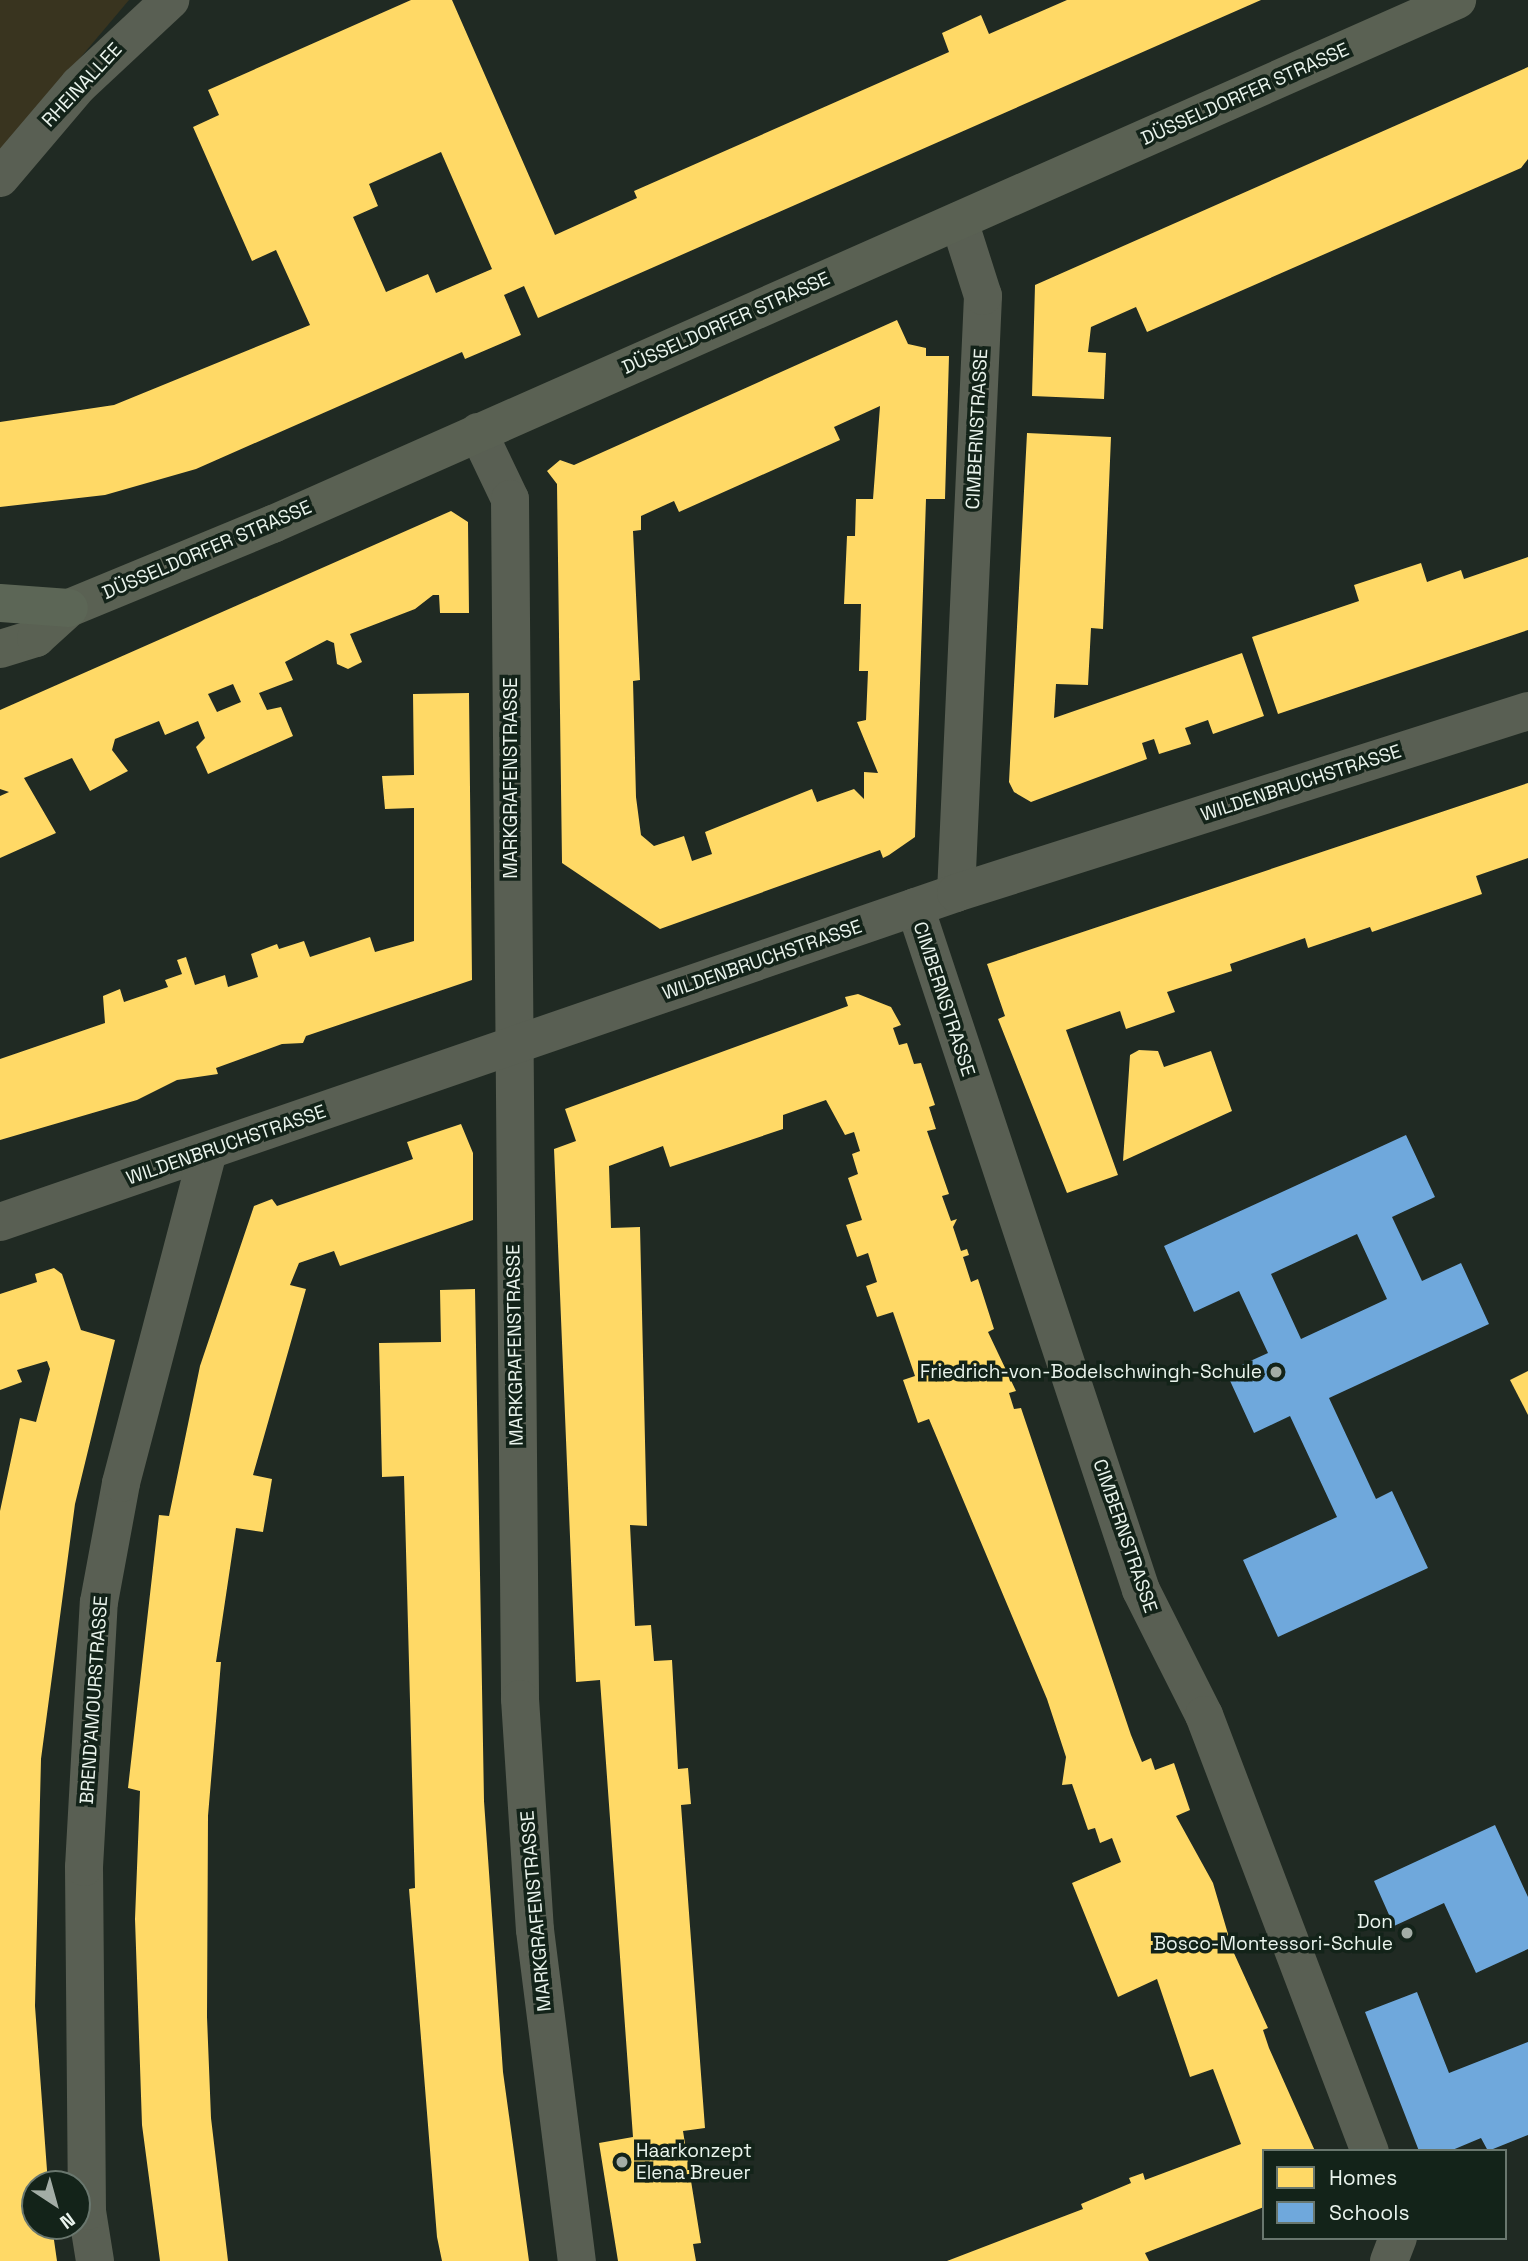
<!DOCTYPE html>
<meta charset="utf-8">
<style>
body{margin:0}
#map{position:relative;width:1528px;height:2261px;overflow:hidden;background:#202a23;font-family:"Space Grotesk",sans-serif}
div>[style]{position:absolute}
.green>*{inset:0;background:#39341f}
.homes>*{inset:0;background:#ffd966}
.schools>*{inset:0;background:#6fa8dc}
.street>*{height:38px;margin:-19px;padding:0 19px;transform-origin:19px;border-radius:19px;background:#595f53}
.secondary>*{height:38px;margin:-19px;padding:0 19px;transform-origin:19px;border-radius:19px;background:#5a6153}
.highway>*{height:38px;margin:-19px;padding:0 19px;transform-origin:19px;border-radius:19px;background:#5c6656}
.dots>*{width:19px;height:19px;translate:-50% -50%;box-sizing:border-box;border:4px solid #132319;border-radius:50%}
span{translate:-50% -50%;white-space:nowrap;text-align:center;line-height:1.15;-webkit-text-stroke:7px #132319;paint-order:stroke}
.street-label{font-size:19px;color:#eaf4ed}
.poi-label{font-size:19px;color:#eaf4ed}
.right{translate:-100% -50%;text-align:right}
.left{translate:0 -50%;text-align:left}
.legend{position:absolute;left:1262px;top:2149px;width:245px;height:91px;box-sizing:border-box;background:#132319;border:2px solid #69776e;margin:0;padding:9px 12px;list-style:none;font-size:21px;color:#eaf4ed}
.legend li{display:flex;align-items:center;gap:14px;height:35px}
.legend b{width:35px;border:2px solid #69776e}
.north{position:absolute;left:21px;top:2170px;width:70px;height:70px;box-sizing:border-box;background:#132319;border:2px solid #69776e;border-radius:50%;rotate:144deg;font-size:19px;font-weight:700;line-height:28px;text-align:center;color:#eaf4ed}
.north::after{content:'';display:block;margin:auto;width:24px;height:32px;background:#a3ada6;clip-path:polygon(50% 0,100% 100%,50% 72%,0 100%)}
</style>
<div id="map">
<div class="green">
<i style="clip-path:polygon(0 0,129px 0,0 153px)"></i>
</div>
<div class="homes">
<i style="clip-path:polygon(evenodd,411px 0,452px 0,555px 235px,637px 198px,634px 191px,949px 52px,942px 33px,981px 15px,989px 34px,1067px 0,1261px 0,538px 318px,524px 286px,504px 295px,521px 335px,465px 359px,462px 352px,196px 469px,105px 495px,0 507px,0 422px,114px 405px,310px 325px,276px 250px,252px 261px,193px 127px,219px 115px,208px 90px,411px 0,441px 152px,492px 269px,436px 293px,428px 274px,386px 292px,353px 217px,378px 206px,369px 184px,441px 152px)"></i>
<i style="clip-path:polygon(1528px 67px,1528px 159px,1521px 168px,1147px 332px,1136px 307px,1091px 327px,1088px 352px,1106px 353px,1104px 399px,1032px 396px,1035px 285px)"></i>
<i style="clip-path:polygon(evenodd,897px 320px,908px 344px,926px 348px,926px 356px,949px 356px,945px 499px,926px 499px,915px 837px,889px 855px,883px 858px,880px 850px,660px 929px,562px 863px,557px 484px,547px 471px,560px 460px,574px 465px,897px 320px,880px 406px,873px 499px,856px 499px,855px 536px,847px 536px,844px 604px,861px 604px,859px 671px,868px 671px,866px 720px,857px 722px,878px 773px,864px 772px,864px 799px,854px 789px,817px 802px,812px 789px,705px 832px,712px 854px,692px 861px,684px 836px,654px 846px,641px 835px,636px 797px,633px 681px,640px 680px,633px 531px,641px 530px,641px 516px,674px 501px,679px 512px,840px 440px,834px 427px,880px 406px)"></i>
<i style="clip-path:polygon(1027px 433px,1111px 437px,1103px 629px,1091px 628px,1088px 685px,1056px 684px,1054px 718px,1242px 653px,1264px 716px,1213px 734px,1208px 720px,1185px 728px,1191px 744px,1159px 754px,1154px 739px,1142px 743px,1147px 759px,1031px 802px,1014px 792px,1009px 782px)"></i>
<i style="clip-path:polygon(evenodd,451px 511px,468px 522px,469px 613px,440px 613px,439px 595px,433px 595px,415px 609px,350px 634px,362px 662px,348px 669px,337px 664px,334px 643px,327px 640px,285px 662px,293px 680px,259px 693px,267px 710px,281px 707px,293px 736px,208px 774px,196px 747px,205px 738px,198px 721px,165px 735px,159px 721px,115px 739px,112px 750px,128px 771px,90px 791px,72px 758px,24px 778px,56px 833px,0 858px,0 796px,9px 792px,0 789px,0 710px,451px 511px,233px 684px,241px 702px,217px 712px,208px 694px,233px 684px)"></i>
<i style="clip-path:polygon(1528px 557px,1528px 630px,1278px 714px,1252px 637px,1359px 601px,1354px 585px,1421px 563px,1427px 582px,1461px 570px,1464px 579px)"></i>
<i style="clip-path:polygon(469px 693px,472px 980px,306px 1036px,303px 1043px,282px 1044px,216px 1068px,218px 1074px,177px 1080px,137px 1100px,0 1140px,0 1059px,105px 1023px,103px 996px,120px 989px,124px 1002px,168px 987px,165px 980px,182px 974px,177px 960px,186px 957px,195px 985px,225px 975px,228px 987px,258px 977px,251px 954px,277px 944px,279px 949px,304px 941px,310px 957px,370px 937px,375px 952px,414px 941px,414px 808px,385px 809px,382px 776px,414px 775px,413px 694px)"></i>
<i style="clip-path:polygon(1528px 783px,1528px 858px,1476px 876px,1482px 894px,1372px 932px,1370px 927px,1308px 948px,1305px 938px,1230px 964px,1232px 971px,1167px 992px,1175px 1012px,1126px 1029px,1120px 1011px,1066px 1030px,1118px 1175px,1067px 1193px,998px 1019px,1005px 1016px,987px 964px)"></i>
<i style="clip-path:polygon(858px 994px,891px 1007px,901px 1025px,893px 1028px,899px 1045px,907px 1043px,914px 1064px,921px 1063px,935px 1105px,929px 1107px,936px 1129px,927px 1131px,949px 1194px,942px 1196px,951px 1221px,957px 1219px,953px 1227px,961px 1251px,967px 1249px,969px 1255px,963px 1257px,971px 1282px,978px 1279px,994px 1329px,988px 1332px,1016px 1391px,1009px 1393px,1014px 1409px,1021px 1408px,1131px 1735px,1142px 1762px,1151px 1758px,1155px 1770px,1174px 1763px,1190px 1810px,1176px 1816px,1213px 1883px,1233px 1951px,1268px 2028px,1263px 2030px,1269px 2048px,1315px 2151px,1264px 2151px,1264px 2207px,1145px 2253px,1149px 2261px,947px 2261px,1083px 2209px,1081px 2204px,1131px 2183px,1129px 2178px,1143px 2173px,1145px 2180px,1241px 2144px,1213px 2069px,1190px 2077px,1157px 1979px,1118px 1997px,1072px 1883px,1121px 1862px,1112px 1838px,1100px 1843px,1095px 1828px,1088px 1830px,1072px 1784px,1062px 1785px,1066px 1757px,1047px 1699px,929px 1419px,918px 1423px,903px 1380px,915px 1376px,893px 1312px,877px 1317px,866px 1286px,877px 1282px,868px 1253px,857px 1257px,846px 1225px,862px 1220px,848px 1178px,858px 1174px,852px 1154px,860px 1151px,854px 1132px,845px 1135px,826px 1100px,783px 1115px,783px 1129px,670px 1167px,663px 1146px,609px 1166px,611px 1228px,640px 1227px,647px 1526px,630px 1525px,635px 1626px,651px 1625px,654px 1661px,672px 1660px,678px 1769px,688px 1768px,691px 1804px,681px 1805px,705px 2128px,683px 2131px,701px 2243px,693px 2244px,696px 2261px,618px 2261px,599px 2143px,633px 2137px,600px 1680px,576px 1682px,554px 1149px,576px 1141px,565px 1109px,848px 1006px,845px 997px)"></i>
<i style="clip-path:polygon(1139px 1050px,1158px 1051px,1164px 1067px,1211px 1051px,1232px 1111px,1123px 1161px,1130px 1055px)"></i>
<i style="clip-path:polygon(461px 1124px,473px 1153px,473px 1220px,340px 1266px,334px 1251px,299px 1263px,290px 1285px,306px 1289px,253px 1475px,272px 1479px,263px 1532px,236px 1528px,216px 1662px,221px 1662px,208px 1816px,207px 2017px,211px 2118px,228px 2261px,160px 2261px,142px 2125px,135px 1919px,140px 1791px,128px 1788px,159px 1515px,169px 1516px,200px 1366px,254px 1206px,272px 1199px,277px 1206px,413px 1159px,407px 1142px)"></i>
<i style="clip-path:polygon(54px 1268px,62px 1274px,81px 1330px,115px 1340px,75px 1504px,41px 1759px,35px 2006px,48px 2184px,35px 2184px,35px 2226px,52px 2226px,57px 2261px,0 2261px,0 1511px,20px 1418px,36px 1422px,50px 1369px,47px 1361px,17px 1370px,22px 1382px,0 1390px,0 1294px,37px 1282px,35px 1274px)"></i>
<i style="clip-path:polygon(475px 1289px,484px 1801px,503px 2072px,529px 2261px,442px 2261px,437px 2237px,409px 1889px,415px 1888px,404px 1476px,382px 1477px,379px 1343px,441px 1342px,440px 1290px)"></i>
<i style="clip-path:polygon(1528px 1371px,1528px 1415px,1510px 1380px)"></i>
</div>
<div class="schools">
<i style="clip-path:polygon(evenodd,1406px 1135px,1435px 1197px,1392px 1217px,1422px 1281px,1461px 1263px,1489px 1324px,1329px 1398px,1376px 1499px,1392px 1491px,1428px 1568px,1278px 1637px,1243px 1560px,1337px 1517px,1290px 1416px,1254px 1433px,1226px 1372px,1268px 1353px,1239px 1291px,1194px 1312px,1164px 1246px,1406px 1135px,1357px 1234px,1387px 1299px,1301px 1339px,1271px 1274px,1357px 1234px)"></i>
<i style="clip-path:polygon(1495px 1825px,1528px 1897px,1528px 1949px,1476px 1973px,1444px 1903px,1394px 1926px,1374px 1881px)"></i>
<i style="clip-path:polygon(1417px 1992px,1449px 2073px,1528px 2042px,1528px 2135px,1488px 2151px,1481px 2138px,1450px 2151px,1419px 2151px,1365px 2012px)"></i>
</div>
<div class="street">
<i style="left:0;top:178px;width:122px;rotate:-49.7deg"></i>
<i style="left:79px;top:85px;width:125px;rotate:-43deg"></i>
<i style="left:478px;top:432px;width:74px;rotate:64.5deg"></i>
<i style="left:510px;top:499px;width:1200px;rotate:89.52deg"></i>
<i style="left:520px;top:1699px;width:231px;rotate:86.3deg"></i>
<i style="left:535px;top:1930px;width:334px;rotate:82.8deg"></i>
<i style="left:956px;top:893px;width:598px;rotate:-87.41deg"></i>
<i style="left:983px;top:296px;width:79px;rotate:-107.7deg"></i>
<i style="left:915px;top:907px;width:719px;rotate:71.69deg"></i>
<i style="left:1141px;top:1590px;width:140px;rotate:63.3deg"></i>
<i style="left:1204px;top:1715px;width:467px;rotate:69.2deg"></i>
<i style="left:0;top:1222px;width:1011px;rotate:-18.99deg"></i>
<i style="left:956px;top:893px;width:600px;rotate:-17.65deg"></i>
<i style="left:95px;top:2261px;width:51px;rotate:-99.1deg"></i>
<i style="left:87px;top:2211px;width:344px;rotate:-90.5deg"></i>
<i style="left:84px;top:1867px;width:265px;rotate:-86.8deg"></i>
<i style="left:99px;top:1602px;width:121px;rotate:-79.5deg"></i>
<i style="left:121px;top:1483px;width:343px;rotate:-75.3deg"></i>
<i style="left:1389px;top:2261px;width:25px;rotate:-69deg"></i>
</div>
<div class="secondary">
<i style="left:0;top:649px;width:38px;rotate:-17deg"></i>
<i style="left:36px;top:638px;width:45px;rotate:-42.3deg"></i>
<i style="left:69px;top:608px;width:221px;rotate:-22.4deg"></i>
<i style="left:273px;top:524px;width:1295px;rotate:-23.87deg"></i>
</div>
<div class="highway">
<i style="left:0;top:603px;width:69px;rotate:4.1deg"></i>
</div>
<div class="dots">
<i style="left:1276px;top:1372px;background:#a3ada6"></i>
<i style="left:1407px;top:1933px;background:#a3ada6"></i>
<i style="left:622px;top:2162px;background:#a3ada6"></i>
</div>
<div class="street-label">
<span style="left:82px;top:85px;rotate:-47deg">RHEINALLEE</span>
<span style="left:1245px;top:94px;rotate:-24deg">DÜSSELDORFER STRASSE</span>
<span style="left:726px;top:323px;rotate:-24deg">DÜSSELDORFER STRASSE</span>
<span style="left:977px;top:429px;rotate:-87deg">CIMBERNSTRASSE</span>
<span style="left:207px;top:550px;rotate:-23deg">DÜSSELDORFER STRASSE</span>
<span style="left:511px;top:778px;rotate:-90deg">MARKGRAFENSTRASSE</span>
<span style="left:1301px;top:783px;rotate:-18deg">WILDENBRUCHSTRASSE</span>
<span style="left:762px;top:960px;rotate:-19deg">WILDENBRUCHSTRASSE</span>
<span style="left:944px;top:999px;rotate:72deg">CIMBERNSTRASSE</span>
<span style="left:226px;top:1145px;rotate:-19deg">WILDENBRUCHSTRASSE</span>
<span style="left:515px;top:1345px;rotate:-91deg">MARKGRAFENSTRASSE</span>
<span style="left:1125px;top:1536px;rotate:71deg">CIMBERNSTRASSE</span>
<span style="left:94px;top:1700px;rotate:-86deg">BREND'AMOURSTRASSE</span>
<span style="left:536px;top:1911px;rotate:-95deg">MARKGRAFENSTRASSE</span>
</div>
<div class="poi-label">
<span class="right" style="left:1262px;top:1372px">Friedrich-von-Bodelschwingh-Schule</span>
<span class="right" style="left:1393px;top:1933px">Don<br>Bosco-Montessori-Schule</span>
<span class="left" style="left:636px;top:2162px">Haarkonzept<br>Elena Breuer</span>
</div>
<ul class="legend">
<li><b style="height:19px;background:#ffd966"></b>Homes</li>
<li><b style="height:19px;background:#6fa8dc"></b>Schools</li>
</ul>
<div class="north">N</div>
</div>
